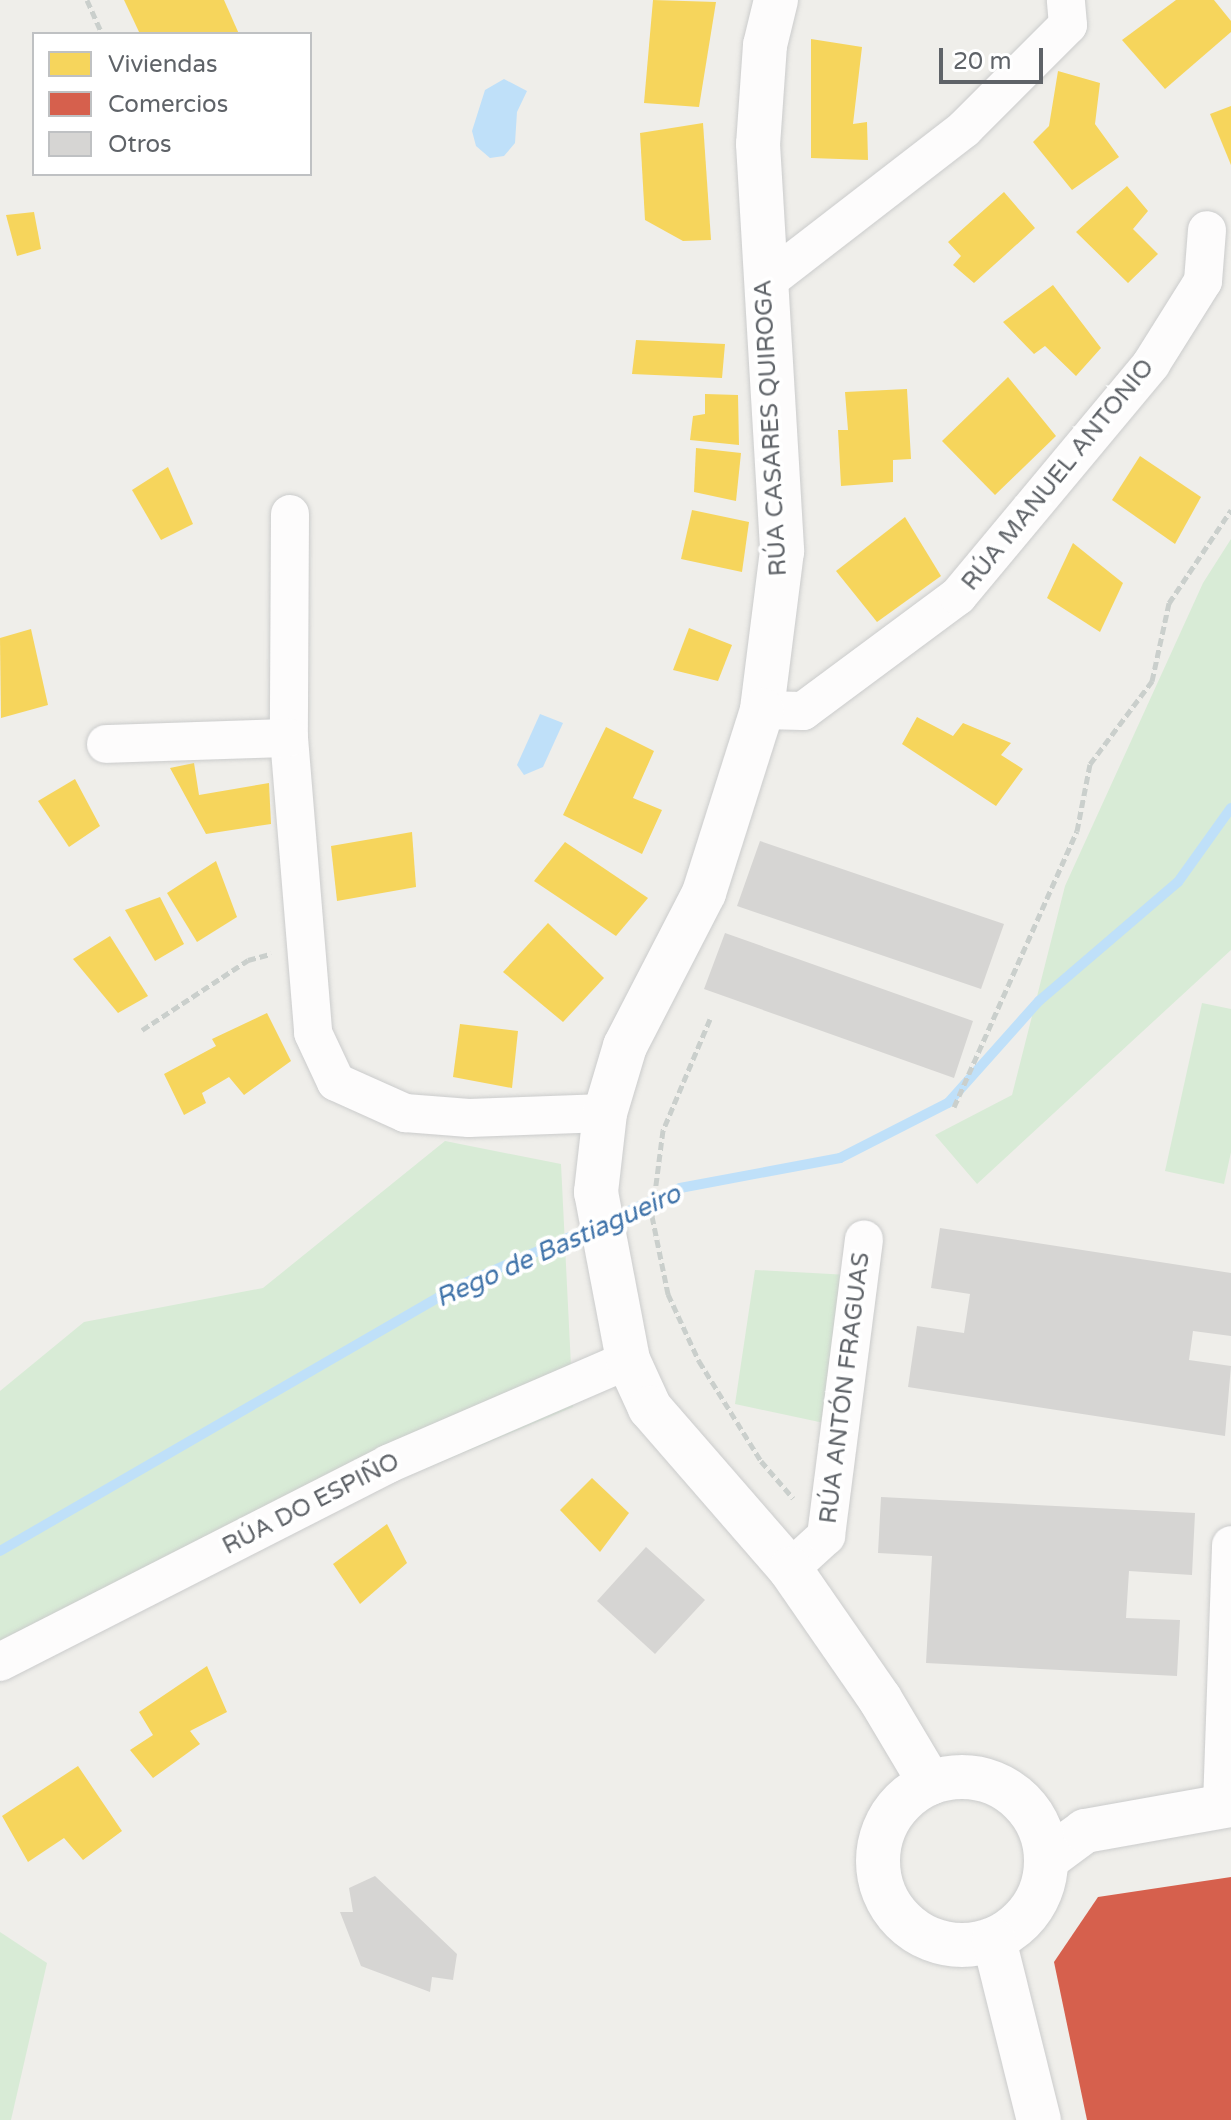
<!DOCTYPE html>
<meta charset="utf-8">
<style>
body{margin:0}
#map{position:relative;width:1231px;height:2120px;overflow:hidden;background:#efeeea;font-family:"Varela Round",sans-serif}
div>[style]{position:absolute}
.green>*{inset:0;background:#d8ebd6}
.water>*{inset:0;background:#bfe0f9}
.homes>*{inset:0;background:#f6d55c}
.shops>*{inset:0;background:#d6604d}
.stream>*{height:10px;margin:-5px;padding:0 5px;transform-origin:5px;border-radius:5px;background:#bfe0f9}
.building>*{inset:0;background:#d6d5d3}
.path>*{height:5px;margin-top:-2.5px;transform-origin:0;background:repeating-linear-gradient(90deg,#cacfcc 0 8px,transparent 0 12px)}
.roads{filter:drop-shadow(0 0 2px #cbcccc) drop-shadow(0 0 2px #cbcccc)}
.minor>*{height:38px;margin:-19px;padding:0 19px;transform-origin:19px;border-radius:19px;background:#fdfcfc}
.tertiary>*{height:44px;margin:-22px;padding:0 22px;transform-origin:22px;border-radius:22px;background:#fdfcfc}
.tertiary>.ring{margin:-22px;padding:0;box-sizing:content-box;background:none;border:44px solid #fdfcfc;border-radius:50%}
span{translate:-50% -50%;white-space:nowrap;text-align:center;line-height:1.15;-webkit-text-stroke:8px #fff;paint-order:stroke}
.street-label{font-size:24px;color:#5f6368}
.water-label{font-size:26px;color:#4174aa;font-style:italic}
.legend{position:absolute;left:32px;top:32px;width:280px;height:144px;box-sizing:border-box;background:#fff;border:2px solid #bfc1c3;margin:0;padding:10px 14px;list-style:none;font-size:24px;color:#5f6368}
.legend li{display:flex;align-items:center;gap:16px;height:40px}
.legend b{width:40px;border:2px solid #bfc1c3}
.scale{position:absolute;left:939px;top:48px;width:104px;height:36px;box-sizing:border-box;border:4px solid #5f6368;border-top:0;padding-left:10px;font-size:24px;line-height:28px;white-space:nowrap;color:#5f6368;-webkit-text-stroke:6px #fff;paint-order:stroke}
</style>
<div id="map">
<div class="green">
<i style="clip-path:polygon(1231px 539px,1231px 950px,977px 1184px,935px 1135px,1012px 1095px,1065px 886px,1203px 583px)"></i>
<i style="clip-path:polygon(1202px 1003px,1231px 1009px,1231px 1152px,1224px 1184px,1165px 1171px)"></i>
<i style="clip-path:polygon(445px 1141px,561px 1164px,573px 1407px,255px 1540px,0 1672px,0 1391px,84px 1322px,263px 1288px)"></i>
<i style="clip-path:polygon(755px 1270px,849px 1275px,824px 1423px,735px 1404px)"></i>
<i style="clip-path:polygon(0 1932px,47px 1963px,11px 2120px,0 2120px)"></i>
</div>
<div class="water">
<i style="clip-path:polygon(504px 79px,527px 91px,517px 112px,515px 143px,504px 156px,490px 158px,476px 146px,472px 131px,485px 90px)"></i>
<i style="clip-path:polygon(540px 714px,563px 723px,543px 767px,524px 775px,517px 765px)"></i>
</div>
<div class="homes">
<i style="clip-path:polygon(124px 0,224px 0,239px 34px,140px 34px)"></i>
<i style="clip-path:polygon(653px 0,716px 2px,699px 107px,644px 103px)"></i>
<i style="clip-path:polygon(1176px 0,1214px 0,1231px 21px,1231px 32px,1165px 89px,1122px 40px)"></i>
<i style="clip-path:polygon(811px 39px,862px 47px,853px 124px,867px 122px,868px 160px,811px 158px)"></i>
<i style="clip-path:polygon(1058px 71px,1100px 83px,1095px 124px,1119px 157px,1072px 190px,1033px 142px,1049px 126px)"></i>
<i style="clip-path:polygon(1231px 106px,1231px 165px,1210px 114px)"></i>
<i style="clip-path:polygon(703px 123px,711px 240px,683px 241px,645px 220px,640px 133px)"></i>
<i style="clip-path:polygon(1127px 186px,1148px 211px,1133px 229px,1158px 254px,1128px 283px,1076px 232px)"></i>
<i style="clip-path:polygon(1004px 192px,1035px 228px,974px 283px,953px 265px,961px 256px,948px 242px)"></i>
<i style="clip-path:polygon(34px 212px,41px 249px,17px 256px,6px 215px)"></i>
<i style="clip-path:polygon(1053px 285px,1101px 348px,1076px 376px,1045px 346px,1034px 354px,1003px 322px)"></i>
<i style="clip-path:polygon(636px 340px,725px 344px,722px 378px,632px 374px)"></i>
<i style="clip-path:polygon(1008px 377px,1056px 436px,995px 495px,942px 441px)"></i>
<i style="clip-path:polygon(907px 389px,911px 459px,893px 460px,893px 482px,841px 486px,838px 430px,848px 430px,845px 392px)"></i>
<i style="clip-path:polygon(705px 394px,738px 395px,739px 445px,690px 440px,693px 416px,705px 414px)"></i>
<i style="clip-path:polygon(696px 448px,741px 453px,736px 501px,694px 492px)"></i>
<i style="clip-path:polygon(1140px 456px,1201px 497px,1175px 544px,1112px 500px)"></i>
<i style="clip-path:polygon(168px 467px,193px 524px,161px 540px,132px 490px)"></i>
<i style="clip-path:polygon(692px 510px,749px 522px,742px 572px,681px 559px)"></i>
<i style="clip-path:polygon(905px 517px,941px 576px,877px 622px,836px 571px)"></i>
<i style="clip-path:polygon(1073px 543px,1123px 583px,1100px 632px,1047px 598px)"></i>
<i style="clip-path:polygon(689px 628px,732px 645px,718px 681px,673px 670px)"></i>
<i style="clip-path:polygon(31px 629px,48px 705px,1px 718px,0 638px)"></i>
<i style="clip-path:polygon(917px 717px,953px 736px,963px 723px,1011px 743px,1001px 755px,1023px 769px,996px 806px,902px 744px)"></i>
<i style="clip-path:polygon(606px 727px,654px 751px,633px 798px,662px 810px,642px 854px,563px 815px)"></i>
<i style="clip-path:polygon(194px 763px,199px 795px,269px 783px,271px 824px,206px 834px,170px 768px)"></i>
<i style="clip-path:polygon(75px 779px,100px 826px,69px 847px,38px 801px)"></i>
<i style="clip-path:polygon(412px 832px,416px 887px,337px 901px,331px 846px)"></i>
<i style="clip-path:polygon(565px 842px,648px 898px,616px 936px,534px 881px)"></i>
<i style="clip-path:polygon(216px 861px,237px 917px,197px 942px,167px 893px)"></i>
<i style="clip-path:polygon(160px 897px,184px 944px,155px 961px,125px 910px)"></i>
<i style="clip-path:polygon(548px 923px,604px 978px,563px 1022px,503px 972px)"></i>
<i style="clip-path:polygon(110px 936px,148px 996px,118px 1013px,73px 959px)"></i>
<i style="clip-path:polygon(267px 1013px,291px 1061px,244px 1095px,229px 1077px,202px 1093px,206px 1103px,184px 1115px,164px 1074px,216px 1046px,212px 1039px)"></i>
<i style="clip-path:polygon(460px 1024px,518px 1031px,512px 1088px,453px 1077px)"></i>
<i style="clip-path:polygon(592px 1478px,629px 1513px,600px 1552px,560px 1510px)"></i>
<i style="clip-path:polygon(387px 1524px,407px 1563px,360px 1604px,333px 1564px)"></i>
<i style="clip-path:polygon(207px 1666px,227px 1712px,190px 1731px,200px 1744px,153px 1778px,130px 1750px,153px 1735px,139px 1712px)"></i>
<i style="clip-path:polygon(78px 1766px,122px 1831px,83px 1860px,64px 1838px,28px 1862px,2px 1816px)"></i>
</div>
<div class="shops">
<i style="clip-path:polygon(1231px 1877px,1231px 2120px,1087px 2120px,1054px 1962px,1098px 1897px)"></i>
</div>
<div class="stream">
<i style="left:613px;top:1218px;width:73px;rotate:-24.1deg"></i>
<i style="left:680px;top:1188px;width:163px;rotate:-10.6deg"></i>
<i style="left:840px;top:1158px;width:121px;rotate:-27deg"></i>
<i style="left:948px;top:1103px;width:137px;rotate:-48.3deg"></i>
<i style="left:1039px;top:1001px;width:183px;rotate:-40.6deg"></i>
<i style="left:1178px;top:882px;width:91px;rotate:-54.4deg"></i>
<i style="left:0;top:1551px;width:529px;rotate:-30.05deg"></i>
<i style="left:458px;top:1286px;width:145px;rotate:-23.6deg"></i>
</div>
<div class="building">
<i style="clip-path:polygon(760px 841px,1004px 924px,981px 989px,737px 906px)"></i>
<i style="clip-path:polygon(725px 933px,973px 1021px,954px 1078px,704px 989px)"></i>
<i style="clip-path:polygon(940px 1228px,1231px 1273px,1231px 1336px,1193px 1331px,1189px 1360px,1231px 1366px,1225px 1436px,908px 1387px,917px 1326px,964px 1333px,970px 1294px,931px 1288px)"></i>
<i style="clip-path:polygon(881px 1497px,1195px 1513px,1192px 1575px,1129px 1571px,1126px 1618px,1180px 1620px,1177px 1676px,926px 1663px,932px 1556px,878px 1553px)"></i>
<i style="clip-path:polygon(646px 1547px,705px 1600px,655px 1654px,597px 1601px)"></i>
<i style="clip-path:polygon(375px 1876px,457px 1954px,453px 1980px,432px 1977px,430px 1992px,361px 1966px,340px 1912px,353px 1912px,349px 1888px)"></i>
</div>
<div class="path">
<i style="left:87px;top:0;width:37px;rotate:66deg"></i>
<i style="left:710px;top:1019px;width:121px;rotate:112.9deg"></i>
<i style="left:663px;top:1130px;width:87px;rotate:97.3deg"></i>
<i style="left:652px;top:1216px;width:80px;rotate:78.4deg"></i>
<i style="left:668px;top:1294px;width:74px;rotate:65.2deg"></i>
<i style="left:699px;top:1361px;width:118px;rotate:58.2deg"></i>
<i style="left:761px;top:1461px;width:49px;rotate:49.1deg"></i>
<i style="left:142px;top:1030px;width:127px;rotate:-33.4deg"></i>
<i style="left:248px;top:960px;width:24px;rotate:-15deg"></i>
<i style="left:954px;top:1107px;width:302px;rotate:-66deg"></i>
<i style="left:1077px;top:831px;width:68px;rotate:-79deg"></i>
<i style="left:1090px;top:764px;width:104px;rotate:-53.2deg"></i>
<i style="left:1152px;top:681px;width:80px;rotate:-77.7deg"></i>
<i style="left:1169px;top:603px;width:112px;rotate:-56.3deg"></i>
</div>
<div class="roads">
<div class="minor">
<i style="left:765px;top:283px;width:252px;rotate:-37.7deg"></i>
<i style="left:964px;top:129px;width:147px;rotate:-45deg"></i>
<i style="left:1068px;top:25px;width:25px;rotate:-95deg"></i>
<i style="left:290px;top:514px;width:224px;rotate:90.3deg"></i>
<i style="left:289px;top:738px;width:296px;rotate:85.3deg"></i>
<i style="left:313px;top:1033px;width:54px;rotate:64.9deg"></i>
<i style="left:336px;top:1082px;width:76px;rotate:24.2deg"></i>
<i style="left:405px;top:1113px;width:64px;rotate:4.5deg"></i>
<i style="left:469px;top:1118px;width:136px;rotate:-2.1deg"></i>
<i style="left:762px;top:710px;width:41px;rotate:1.4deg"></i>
<i style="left:803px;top:711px;width:193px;rotate:-36.6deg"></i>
<i style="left:958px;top:596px;width:302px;rotate:-50.2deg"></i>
<i style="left:1151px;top:364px;width:98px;rotate:-57.9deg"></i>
<i style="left:1203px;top:281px;width:51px;rotate:-85.5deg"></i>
<i style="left:106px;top:744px;width:183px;rotate:-1.9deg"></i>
<i style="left:790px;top:1569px;width:49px;rotate:-42.5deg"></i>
<i style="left:826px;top:1536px;width:299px;rotate:-82.7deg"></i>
<i style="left:0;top:1662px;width:436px;rotate:-27deg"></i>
<i style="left:388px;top:1464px;width:262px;rotate:-23.4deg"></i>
<i style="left:1222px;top:1805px;width:260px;rotate:-88deg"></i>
</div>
<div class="tertiary">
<i style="left:776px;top:0;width:46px;rotate:103.7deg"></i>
<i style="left:765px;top:45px;width:99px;rotate:94deg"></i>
<i style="left:758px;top:144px;width:408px;rotate:86.6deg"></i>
<i style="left:782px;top:551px;width:160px;rotate:97.2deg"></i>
<i style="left:762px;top:710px;width:192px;rotate:107.6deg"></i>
<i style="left:704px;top:893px;width:172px;rotate:117.3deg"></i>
<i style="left:625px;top:1046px;width:70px;rotate:106.6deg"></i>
<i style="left:605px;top:1113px;width:80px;rotate:96.5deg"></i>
<i style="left:596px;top:1192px;width:171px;rotate:79.2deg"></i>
<i style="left:628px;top:1360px;width:53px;rotate:65.4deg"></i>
<i style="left:650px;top:1408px;width:213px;rotate:49deg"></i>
<i style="left:790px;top:1569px;width:158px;rotate:55.3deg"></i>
<i style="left:880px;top:1699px;width:98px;rotate:59.2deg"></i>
<i class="ring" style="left:878px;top:1777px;width:124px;height:124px"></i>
<i style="left:1047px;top:1859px;width:47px;rotate:-36.4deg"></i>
<i style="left:1085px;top:1831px;width:148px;rotate:-10.1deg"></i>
<i style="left:994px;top:1940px;width:186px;rotate:76deg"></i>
</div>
</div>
<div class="street-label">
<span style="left:771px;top:428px;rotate:-93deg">RÚA CASARES QUIROGA</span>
<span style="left:1058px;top:475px;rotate:-51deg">RÚA MANUEL ANTONIO</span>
<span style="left:845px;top:1388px;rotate:-83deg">RÚA ANTÓN FRAGUAS</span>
<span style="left:311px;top:1504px;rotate:-27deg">RÚA DO ESPIÑO</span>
</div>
<div class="water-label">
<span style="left:558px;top:1246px;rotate:-24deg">Rego de Bastiagueiro</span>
</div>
<ul class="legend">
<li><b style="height:22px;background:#f6d55c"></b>Viviendas</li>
<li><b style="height:22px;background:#d6604d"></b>Comercios</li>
<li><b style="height:22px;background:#d6d5d3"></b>Otros</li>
</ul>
<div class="scale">20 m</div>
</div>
